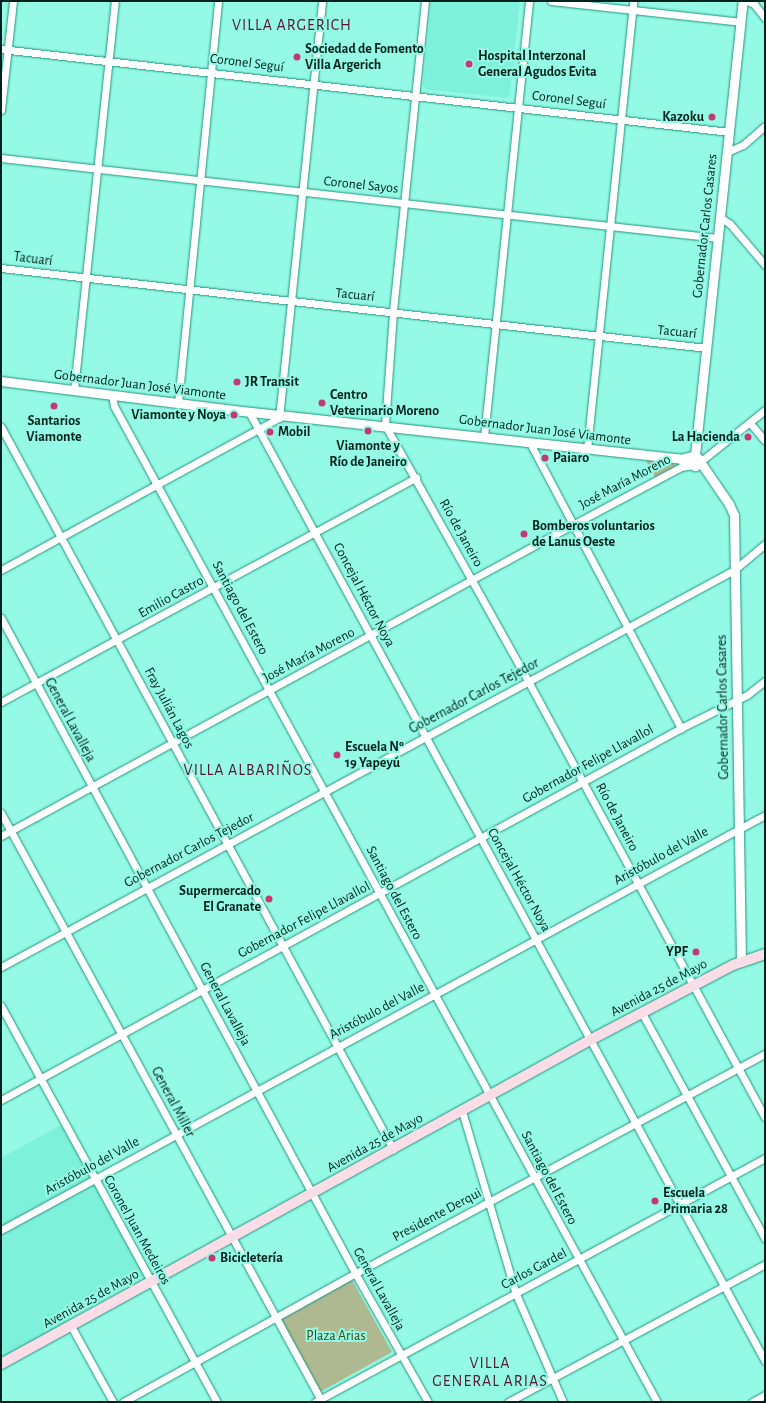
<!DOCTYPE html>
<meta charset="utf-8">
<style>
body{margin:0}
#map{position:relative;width:766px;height:1403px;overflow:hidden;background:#94fae5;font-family:"Alegreya Sans",sans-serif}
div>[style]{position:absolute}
.built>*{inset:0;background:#7ef1da}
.green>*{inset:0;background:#afb991}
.roads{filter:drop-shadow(0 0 1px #229481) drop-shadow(0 0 1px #229481)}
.minor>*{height:7px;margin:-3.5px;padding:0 3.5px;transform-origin:3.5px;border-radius:3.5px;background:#fff}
.tertiary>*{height:9px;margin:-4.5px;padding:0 4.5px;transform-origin:4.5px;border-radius:4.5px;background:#fff}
.secondary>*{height:10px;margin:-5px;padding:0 5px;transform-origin:5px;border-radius:5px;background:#fadde7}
.dots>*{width:11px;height:11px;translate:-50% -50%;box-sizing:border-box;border:2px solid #94fae5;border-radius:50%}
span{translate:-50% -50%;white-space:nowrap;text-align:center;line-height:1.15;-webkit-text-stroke:4px #94fae5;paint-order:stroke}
.poi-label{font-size:14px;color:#00221c;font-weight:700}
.left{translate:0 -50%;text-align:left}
.right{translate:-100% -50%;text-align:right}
.street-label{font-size:14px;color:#00221c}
.park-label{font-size:14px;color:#3d4616}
.quarter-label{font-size:16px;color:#571530;letter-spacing:1px}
.frame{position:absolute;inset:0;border:2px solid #00221c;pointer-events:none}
</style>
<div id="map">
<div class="built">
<i style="clip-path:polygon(431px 1px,520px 1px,510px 94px,506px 98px,425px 89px,423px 85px)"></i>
<i style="clip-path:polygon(61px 1125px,145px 1274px,1px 1360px,1px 1158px)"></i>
</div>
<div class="green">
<i style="clip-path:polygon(645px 459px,672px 462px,675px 465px,674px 469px,656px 479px)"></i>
<i style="clip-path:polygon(352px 1280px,392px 1352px,320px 1392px,280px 1320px)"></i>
</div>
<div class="roads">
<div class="minor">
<i style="left:425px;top:1px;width:314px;rotate:95.9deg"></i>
<i style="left:393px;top:313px;width:112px;rotate:94.1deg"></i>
<i style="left:385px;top:425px;width:293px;rotate:60.8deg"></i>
<i style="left:528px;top:681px;width:496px;rotate:61.5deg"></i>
<i style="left:551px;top:1px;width:190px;rotate:6.3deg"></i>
<i style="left:747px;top:1px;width:8px;rotate:23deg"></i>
<i style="left:754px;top:4px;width:18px;rotate:52deg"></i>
<i style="left:1px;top:49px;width:733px;rotate:6.5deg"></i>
<i style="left:1px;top:110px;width:110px;rotate:-83.7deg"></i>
<i style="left:727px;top:152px;width:17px;rotate:-24deg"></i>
<i style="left:743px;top:145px;width:29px;rotate:-41deg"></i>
<i style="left:1px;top:158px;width:721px;rotate:6.37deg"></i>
<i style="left:720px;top:217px;width:12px;rotate:35deg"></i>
<i style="left:730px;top:224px;width:54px;rotate:49.5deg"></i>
<i style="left:1px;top:268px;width:710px;rotate:6.47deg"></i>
<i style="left:74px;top:390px;width:391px;rotate:-84deg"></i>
<i style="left:112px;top:395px;width:11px;rotate:80deg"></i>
<i style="left:114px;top:406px;width:1134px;rotate:61.4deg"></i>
<i style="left:178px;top:403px;width:404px;rotate:-84.3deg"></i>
<i style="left:249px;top:412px;width:1080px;rotate:61.47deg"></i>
<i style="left:750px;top:423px;width:23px;rotate:50deg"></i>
<i style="left:1px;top:427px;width:822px;rotate:61.5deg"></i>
<i style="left:484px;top:437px;width:438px;rotate:-84.1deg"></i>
<i style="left:530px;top:443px;width:323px;rotate:62.1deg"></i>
<i style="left:587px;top:449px;width:450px;rotate:-84.1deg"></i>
<i style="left:701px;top:461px;width:82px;rotate:-38.6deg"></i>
<i style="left:1px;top:570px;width:317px;rotate:-28.7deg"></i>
<i style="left:279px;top:418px;width:419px;rotate:-84.1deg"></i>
<i style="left:1px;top:618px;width:753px;rotate:61.6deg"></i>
<i style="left:359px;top:1280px;width:140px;rotate:60.5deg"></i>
<i style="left:1px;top:702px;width:472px;rotate:-28.4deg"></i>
<i style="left:1px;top:813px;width:671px;rotate:61.41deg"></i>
<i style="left:1px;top:836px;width:652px;rotate:-28.57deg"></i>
<i style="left:574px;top:524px;width:121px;rotate:-28deg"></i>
<i style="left:681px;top:467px;width:12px;rotate:-9deg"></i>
<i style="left:1px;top:967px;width:834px;rotate:-28.44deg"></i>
<i style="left:734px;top:570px;width:40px;rotate:-40deg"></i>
<i style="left:1px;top:1006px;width:451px;rotate:61.4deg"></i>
<i style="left:642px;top:1013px;width:257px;rotate:61.4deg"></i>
<i style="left:1px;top:1100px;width:775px;rotate:-28.68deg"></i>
<i style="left:681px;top:728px;width:74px;rotate:-26.6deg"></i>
<i style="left:747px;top:695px;width:23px;rotate:-38deg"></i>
<i style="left:462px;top:1111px;width:191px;rotate:73.6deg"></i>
<i style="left:516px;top:1294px;width:118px;rotate:66.5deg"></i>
<i style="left:1px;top:1230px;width:869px;rotate:-28.51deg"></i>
<i style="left:71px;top:1326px;width:87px;rotate:61.1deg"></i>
<i style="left:123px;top:1402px;width:266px;rotate:-29deg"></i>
<i style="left:356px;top:1273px;width:464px;rotate:-28.2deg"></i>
<i style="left:315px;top:1402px;width:512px;rotate:-28.47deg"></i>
<i style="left:508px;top:1402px;width:292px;rotate:-28.2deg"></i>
<i style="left:752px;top:1402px;width:15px;rotate:-28deg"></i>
</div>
<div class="tertiary">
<i style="left:1px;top:381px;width:234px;rotate:7.1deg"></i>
<i style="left:233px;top:410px;width:451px;rotate:6.2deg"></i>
<i style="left:681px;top:459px;width:16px;rotate:27deg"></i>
<i style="left:695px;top:466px;width:8px;rotate:-40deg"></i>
<i style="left:701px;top:461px;width:8px;rotate:-135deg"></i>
<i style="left:695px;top:455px;width:15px;rotate:164deg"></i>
<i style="left:695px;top:455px;width:457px;rotate:-84deg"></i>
<i style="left:701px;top:463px;width:50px;rotate:55.7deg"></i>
<i style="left:729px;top:504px;width:12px;rotate:66deg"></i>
<i style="left:734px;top:515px;width:447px;rotate:89.1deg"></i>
</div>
<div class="secondary">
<i style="left:1px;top:1364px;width:674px;rotate:-28.81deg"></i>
<i style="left:592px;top:1039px;width:159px;rotate:-27.7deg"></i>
<i style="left:733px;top:965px;width:34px;rotate:-19deg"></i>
</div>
</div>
<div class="dots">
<i style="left:297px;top:57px;background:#c33973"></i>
<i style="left:469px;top:64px;background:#c33973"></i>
<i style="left:712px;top:117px;background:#c33973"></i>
<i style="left:237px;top:382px;background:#c33973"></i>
<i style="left:322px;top:403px;background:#c33973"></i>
<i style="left:54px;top:406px;background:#c33973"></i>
<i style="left:234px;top:415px;background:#c33973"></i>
<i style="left:368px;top:431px;background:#c33973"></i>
<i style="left:270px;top:432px;background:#c33973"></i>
<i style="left:748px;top:437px;background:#c33973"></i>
<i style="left:545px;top:458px;background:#c33973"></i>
<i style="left:524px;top:534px;background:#c33973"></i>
<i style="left:337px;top:755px;background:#c33973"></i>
<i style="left:269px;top:899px;background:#c33973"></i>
<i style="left:696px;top:952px;background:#c33973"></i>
<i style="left:655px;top:1201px;background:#c33973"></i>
<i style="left:212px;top:1258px;background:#c33973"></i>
</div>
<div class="poi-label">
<span class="left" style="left:305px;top:57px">Sociedad de Fomento<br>Villa Argerich</span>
<span class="left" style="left:478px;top:64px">Hospital Interzonal<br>General Agudos Evita</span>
<span class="right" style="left:704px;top:117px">Kazoku</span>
<span class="left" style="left:245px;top:382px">JR Transit</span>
<span class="left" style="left:330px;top:403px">Centro<br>Veterinario Moreno</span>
<span class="right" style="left:226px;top:415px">Viamonte y Noya</span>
<span style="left:54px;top:429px">Santarios<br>Viamonte</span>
<span class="left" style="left:278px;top:432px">Mobil</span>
<span class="right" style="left:740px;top:437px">La Hacienda</span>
<span style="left:368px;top:454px">Viamonte y<br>Río de Janeiro</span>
<span class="left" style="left:553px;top:458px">Paiaro</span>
<span class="left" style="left:532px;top:534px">Bomberos voluntarios<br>de Lanus Oeste</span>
<span class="left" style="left:345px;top:755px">Escuela Nº<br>19 Yapeyú</span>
<span class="right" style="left:261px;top:899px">Supermercado<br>El Granate</span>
<span class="right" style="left:688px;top:952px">YPF</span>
<span class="left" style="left:663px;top:1201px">Escuela<br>Primaria 28</span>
<span class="left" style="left:220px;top:1258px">Bicicletería</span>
</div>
<div class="street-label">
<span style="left:247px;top:63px;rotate:7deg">Coronel Seguí</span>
<span style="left:569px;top:100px;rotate:7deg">Coronel Seguí</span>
<span style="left:361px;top:185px;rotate:6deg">Coronel Sayos</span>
<span style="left:705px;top:226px;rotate:-84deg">Gobernador Carlos Casares</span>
<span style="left:33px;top:259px;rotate:7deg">Tacuarí</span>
<span style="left:355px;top:295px;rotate:6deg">Tacuarí</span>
<span style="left:677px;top:332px;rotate:6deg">Tacuarí</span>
<span style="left:140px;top:385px;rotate:7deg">Gobernador Juan José Viamonte</span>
<span style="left:545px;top:430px;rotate:7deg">Gobernador Juan José Viamonte</span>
<span style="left:625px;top:482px;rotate:-28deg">José María Moreno</span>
<span style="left:461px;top:533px;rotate:61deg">Río de Janeiro</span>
<span style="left:364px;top:595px;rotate:62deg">Concejal Héctor Noya</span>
<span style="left:171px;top:597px;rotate:-29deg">Emilio Castro</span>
<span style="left:240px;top:608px;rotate:62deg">Santiago del Estero</span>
<span style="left:309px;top:655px;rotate:-28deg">José María Moreno</span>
<span style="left:474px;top:696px;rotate:-28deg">Gobernador Carlos Tejedor</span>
<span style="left:723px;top:707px;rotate:-91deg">Gobernador Carlos Casares</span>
<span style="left:169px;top:708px;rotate:62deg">Fray Julián Lagos</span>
<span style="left:70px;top:720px;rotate:62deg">General Lavalleja</span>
<span style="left:588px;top:764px;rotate:-29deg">Gobernador Felipe Llavallol</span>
<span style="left:617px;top:817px;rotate:62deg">Río de Janeiro</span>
<span style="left:189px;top:850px;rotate:-28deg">Gobernador Carlos Tejedor</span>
<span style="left:661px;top:856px;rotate:-29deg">Aristóbulo del Valle</span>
<span style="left:519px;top:880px;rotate:61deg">Concejal Héctor Noya</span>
<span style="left:394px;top:893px;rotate:62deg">Santiago del Estero</span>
<span style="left:304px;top:920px;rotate:-28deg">Gobernador Felipe Llavallol</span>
<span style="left:659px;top:988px;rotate:-28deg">Avenida 25 de Mayo</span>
<span style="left:225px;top:1004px;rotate:62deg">General Lavalleja</span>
<span style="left:377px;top:1011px;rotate:-28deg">Aristóbulo del Valle</span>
<span style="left:173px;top:1102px;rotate:62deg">General Miller</span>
<span style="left:375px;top:1143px;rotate:-29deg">Avenida 25 de Mayo</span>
<span style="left:92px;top:1166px;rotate:-29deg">Aristóbulo del Valle</span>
<span style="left:549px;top:1178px;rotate:62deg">Santiago del Estero</span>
<span style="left:437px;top:1215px;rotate:-28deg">Presidente Derqui</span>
<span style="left:137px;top:1230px;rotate:61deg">Coronel Juan Medeiros</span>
<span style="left:534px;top:1269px;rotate:-28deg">Carlos Gardel</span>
<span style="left:379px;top:1289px;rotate:61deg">General Lavalleja</span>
<span style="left:91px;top:1299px;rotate:-29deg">Avenida 25 de Mayo</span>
</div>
<div class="park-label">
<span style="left:336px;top:1336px">Plaza Arias</span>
</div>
<div class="quarter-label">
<span style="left:292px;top:25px">VILLA ARGERICH</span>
<span style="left:248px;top:770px">VILLA ALBARIÑOS</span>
<span style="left:490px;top:1372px">VILLA<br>GENERAL ARIAS</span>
</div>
<div class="frame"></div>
</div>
